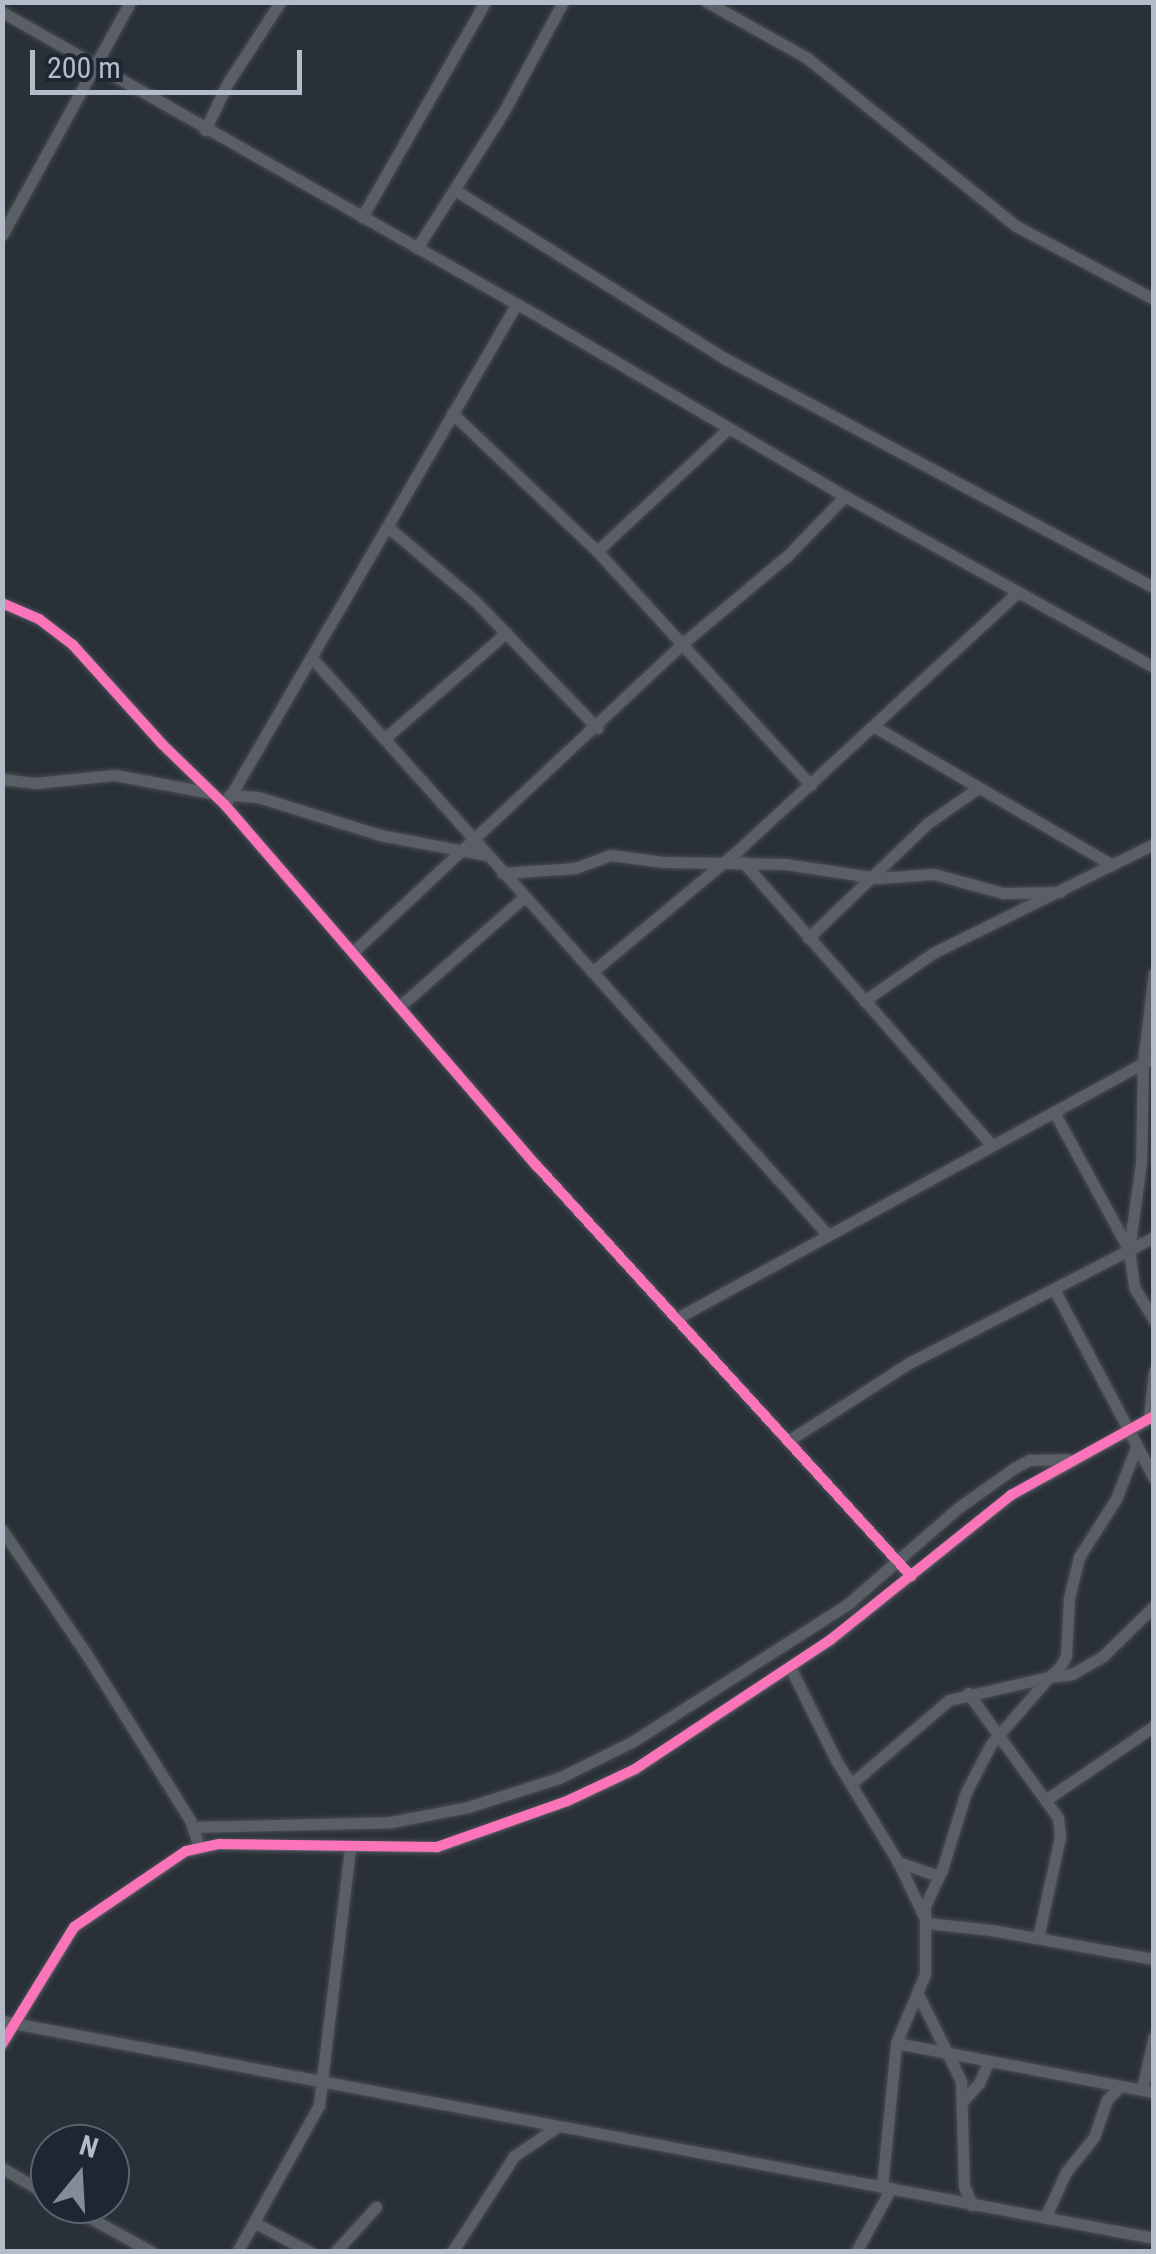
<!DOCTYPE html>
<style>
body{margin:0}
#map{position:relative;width:1156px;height:2254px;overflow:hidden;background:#2a3038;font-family:"Roboto Condensed",sans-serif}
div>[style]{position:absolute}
.roads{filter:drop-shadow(0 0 2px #484c53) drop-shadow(0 0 2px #484c53)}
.minor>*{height:11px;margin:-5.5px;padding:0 5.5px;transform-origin:5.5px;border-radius:5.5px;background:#5a5e66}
.cycleway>*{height:10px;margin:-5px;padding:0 5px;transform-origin:5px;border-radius:5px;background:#fb73b8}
span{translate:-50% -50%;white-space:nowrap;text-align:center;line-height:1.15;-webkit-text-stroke:10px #1d2633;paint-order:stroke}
.frame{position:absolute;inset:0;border:5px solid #b4bcc9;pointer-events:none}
.north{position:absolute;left:30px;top:2124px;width:100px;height:100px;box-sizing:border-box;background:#1d2633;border:2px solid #59626f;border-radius:50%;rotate:18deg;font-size:28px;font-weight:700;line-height:40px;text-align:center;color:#b4bcc9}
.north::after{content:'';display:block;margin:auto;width:35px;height:45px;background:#848b96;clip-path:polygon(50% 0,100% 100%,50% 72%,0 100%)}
.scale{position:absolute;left:30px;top:50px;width:272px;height:45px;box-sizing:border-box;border:5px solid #b4bcc9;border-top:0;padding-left:12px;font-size:30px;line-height:35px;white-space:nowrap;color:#b4bcc9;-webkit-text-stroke:8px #1d2633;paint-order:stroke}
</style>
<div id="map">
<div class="roads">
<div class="minor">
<i style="left:707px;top:2px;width:115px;rotate:29.2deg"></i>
<i style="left:807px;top:58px;width:268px;rotate:38.8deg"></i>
<i style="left:1016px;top:226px;width:156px;rotate:27.9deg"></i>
<i style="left:2px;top:12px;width:624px;rotate:29.56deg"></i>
<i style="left:545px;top:320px;width:348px;rotate:30.4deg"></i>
<i style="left:845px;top:496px;width:353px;rotate:29deg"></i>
<i style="left:205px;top:130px;width:51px;rotate:-64.4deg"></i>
<i style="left:227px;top:84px;width:98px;rotate:-57.1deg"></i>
<i style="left:455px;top:190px;width:317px;rotate:32deg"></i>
<i style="left:724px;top:358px;width:488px;rotate:28.1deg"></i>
<i style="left:362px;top:217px;width:248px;rotate:-60.2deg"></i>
<i style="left:2px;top:235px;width:266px;rotate:-61.2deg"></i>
<i style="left:417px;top:248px;width:162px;rotate:-57.6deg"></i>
<i style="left:504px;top:111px;width:124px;rotate:-61.6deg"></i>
<i style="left:452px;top:413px;width:200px;rotate:43.6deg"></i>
<i style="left:597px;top:551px;width:317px;rotate:47.6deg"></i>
<i style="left:388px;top:527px;width:113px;rotate:40.3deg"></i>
<i style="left:474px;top:600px;width:178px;rotate:46.1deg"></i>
<i style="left:597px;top:551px;width:180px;rotate:-43deg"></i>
<i style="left:2px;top:603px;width:40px;rotate:23.4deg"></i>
<i style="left:39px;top:619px;width:43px;rotate:37.4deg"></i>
<i style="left:73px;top:645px;width:133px;rotate:48deg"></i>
<i style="left:162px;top:744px;width:88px;rotate:44.1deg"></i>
<i style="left:225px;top:805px;width:477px;rotate:49.2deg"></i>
<i style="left:537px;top:1166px;width:555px;rotate:47.63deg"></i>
<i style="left:313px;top:659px;width:771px;rotate:48.21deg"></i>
<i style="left:875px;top:727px;width:274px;rotate:30.2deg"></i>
<i style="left:384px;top:739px;width:162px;rotate:-41deg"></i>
<i style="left:2px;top:779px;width:32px;rotate:7deg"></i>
<i style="left:34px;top:783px;width:81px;rotate:-5.6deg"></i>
<i style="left:115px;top:775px;width:98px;rotate:10.6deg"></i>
<i style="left:229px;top:795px;width:29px;rotate:4deg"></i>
<i style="left:258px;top:797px;width:128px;rotate:17.3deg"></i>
<i style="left:380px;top:835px;width:108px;rotate:10.7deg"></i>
<i style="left:225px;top:805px;width:579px;rotate:-59.8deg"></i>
<i style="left:743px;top:862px;width:376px;rotate:48.7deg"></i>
<i style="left:502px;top:873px;width:73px;rotate:-3.9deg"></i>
<i style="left:575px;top:868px;width:37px;rotate:-20deg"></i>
<i style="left:610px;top:855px;width:54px;rotate:7.4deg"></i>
<i style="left:664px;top:862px;width:121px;rotate:0.9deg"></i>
<i style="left:785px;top:864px;width:94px;rotate:8.6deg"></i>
<i style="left:878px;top:878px;width:56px;rotate:-4.1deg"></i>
<i style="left:934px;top:874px;width:72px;rotate:15.4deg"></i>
<i style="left:1003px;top:893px;width:57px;rotate:-1deg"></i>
<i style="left:808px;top:938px;width:166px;rotate:-43.8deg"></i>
<i style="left:928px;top:823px;width:61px;rotate:-35deg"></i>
<i style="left:353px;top:952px;width:451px;rotate:-43.1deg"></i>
<i style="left:682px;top:644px;width:138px;rotate:-40deg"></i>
<i style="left:788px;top:555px;width:82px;rotate:-46deg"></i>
<i style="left:592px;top:972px;width:186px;rotate:-39.8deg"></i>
<i style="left:735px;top:853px;width:384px;rotate:-42.7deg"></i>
<i style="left:1154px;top:973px;width:91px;rotate:97deg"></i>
<i style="left:1143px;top:1063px;width:100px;rotate:91.1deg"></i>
<i style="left:1141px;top:1163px;width:88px;rotate:97.9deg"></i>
<i style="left:1129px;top:1250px;width:37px;rotate:82deg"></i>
<i style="left:1134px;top:1287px;width:39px;rotate:59deg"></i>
<i style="left:864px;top:1001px;width:84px;rotate:-34.8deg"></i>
<i style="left:933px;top:953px;width:246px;rotate:-26.3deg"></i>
<i style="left:400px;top:1006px;width:165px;rotate:-41.3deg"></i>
<i style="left:1054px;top:1112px;width:157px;rotate:61.5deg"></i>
<i style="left:1055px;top:1291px;width:212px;rotate:62.1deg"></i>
<i style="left:679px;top:1317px;width:542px;rotate:-28.69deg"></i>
<i style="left:1149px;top:1418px;width:47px;rotate:-83.9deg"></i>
<i style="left:791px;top:1439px;width:140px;rotate:-32.8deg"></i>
<i style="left:909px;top:1363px;width:276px;rotate:-27.2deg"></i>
<i style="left:2px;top:1530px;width:148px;rotate:55.8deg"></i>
<i style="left:85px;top:1652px;width:198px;rotate:58deg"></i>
<i style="left:190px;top:1820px;width:28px;rotate:71deg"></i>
<i style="left:790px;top:1667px;width:104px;rotate:63.7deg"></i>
<i style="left:836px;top:1760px;width:119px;rotate:58.7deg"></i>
<i style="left:898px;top:1862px;width:68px;rotate:64.6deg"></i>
<i style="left:927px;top:1923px;width:64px;rotate:6.2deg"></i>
<i style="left:991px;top:1930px;width:166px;rotate:10.1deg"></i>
<i style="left:968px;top:1693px;width:154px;rotate:54.2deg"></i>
<i style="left:1058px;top:1818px;width:19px;rotate:84deg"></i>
<i style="left:1060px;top:1837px;width:103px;rotate:102.3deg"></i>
<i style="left:851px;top:1784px;width:129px;rotate:-40.6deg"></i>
<i style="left:949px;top:1700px;width:103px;rotate:-13deg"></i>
<i style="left:1049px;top:1677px;width:13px;rotate:-42deg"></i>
<i style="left:1059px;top:1668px;width:14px;rotate:-60deg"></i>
<i style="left:1066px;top:1656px;width:58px;rotate:-87deg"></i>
<i style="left:1069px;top:1598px;width:42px;rotate:-76.3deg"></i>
<i style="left:1079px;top:1557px;width:69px;rotate:-57.5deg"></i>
<i style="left:1116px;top:1499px;width:58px;rotate:-68.7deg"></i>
<i style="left:1047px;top:1799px;width:130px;rotate:-34.3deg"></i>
<i style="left:193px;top:1827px;width:198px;rotate:-1.4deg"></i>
<i style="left:391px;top:1822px;width:78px;rotate:-11deg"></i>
<i style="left:468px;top:1807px;width:96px;rotate:-17.7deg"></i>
<i style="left:559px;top:1778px;width:81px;rotate:-26.3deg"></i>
<i style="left:632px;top:1742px;width:258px;rotate:-32.6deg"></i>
<i style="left:849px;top:1603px;width:145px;rotate:-41.1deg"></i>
<i style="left:958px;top:1508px;width:69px;rotate:-35.5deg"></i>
<i style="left:1014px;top:1468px;width:17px;rotate:-28deg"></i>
<i style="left:1029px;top:1460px;width:39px;rotate:-1deg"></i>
<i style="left:898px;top:1862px;width:43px;rotate:18.9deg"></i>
<i style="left:918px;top:1994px;width:97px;rotate:63.7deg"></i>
<i style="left:961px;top:2081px;width:105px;rotate:88.4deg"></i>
<i style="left:964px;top:2186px;width:21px;rotate:67deg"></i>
<i style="left:2px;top:2021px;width:1172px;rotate:10.67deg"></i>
<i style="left:896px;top:2043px;width:263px;rotate:10.8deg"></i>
<i style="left:2px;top:2044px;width:137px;rotate:-58.4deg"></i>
<i style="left:74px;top:1927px;width:135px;rotate:-34.2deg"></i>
<i style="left:186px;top:1851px;width:35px;rotate:-12deg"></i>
<i style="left:220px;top:1844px;width:217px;rotate:0.8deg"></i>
<i style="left:437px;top:1847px;width:138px;rotate:-19.5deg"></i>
<i style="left:567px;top:1801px;width:75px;rotate:-25.2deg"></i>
<i style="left:635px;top:1769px;width:234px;rotate:-33.5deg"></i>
<i style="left:830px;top:1640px;width:232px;rotate:-38.7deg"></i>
<i style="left:1011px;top:1495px;width:163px;rotate:-28.9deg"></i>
<i style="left:1142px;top:2090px;width:55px;rotate:-77.5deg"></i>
<i style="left:962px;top:2102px;width:25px;rotate:-48deg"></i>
<i style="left:979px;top:2083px;width:24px;rotate:-66deg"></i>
<i style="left:2px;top:2168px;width:56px;rotate:30.3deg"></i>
<i style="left:882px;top:2187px;width:145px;rotate:-84.4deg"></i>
<i style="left:896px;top:2043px;width:75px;rotate:-67.2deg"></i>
<i style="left:925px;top:1974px;width:68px;rotate:-90deg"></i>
<i style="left:925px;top:1906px;width:40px;rotate:-65deg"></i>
<i style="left:942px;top:1870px;width:82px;rotate:-72.9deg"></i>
<i style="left:966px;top:1792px;width:54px;rotate:-62.5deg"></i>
<i style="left:991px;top:1744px;width:89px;rotate:-49.1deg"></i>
<i style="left:1049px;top:1677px;width:23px;rotate:-7deg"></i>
<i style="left:1072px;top:1674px;width:36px;rotate:-30deg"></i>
<i style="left:1103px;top:1656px;width:71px;rotate:-44.4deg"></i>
<i style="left:65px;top:2204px;width:99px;rotate:28.9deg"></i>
<i style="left:1045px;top:2218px;width:51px;rotate:-65.5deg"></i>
<i style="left:1066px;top:2172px;width:45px;rotate:-51.3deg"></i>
<i style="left:1094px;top:2137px;width:39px;rotate:-71deg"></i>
<i style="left:1107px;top:2100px;width:19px;rotate:-47deg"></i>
<i style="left:255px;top:2223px;width:62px;rotate:27.8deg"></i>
<i style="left:237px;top:2252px;width:168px;rotate:-60.8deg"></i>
<i style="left:319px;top:2105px;width:259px;rotate:-83.1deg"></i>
<i style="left:335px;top:2252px;width:61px;rotate:-47.7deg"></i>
<i style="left:452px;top:2252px;width:114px;rotate:-57.1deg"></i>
<i style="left:514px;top:2156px;width:52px;rotate:-34deg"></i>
<i style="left:856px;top:2252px;width:73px;rotate:-61.3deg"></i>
</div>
</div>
<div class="cycleway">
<i style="left:2px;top:603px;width:40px;rotate:23.4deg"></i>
<i style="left:39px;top:619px;width:43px;rotate:37.4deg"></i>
<i style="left:73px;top:645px;width:133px;rotate:48deg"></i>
<i style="left:162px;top:744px;width:88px;rotate:44.1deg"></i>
<i style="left:225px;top:805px;width:477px;rotate:49.2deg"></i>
<i style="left:537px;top:1166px;width:555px;rotate:47.63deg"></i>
<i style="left:2px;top:2044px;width:137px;rotate:-58.4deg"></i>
<i style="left:74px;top:1927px;width:135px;rotate:-34.2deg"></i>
<i style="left:186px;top:1851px;width:35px;rotate:-12deg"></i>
<i style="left:220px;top:1844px;width:217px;rotate:0.8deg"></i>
<i style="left:437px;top:1847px;width:138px;rotate:-19.5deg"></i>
<i style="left:567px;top:1801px;width:75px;rotate:-25.2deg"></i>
<i style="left:635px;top:1769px;width:234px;rotate:-33.5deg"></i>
<i style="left:830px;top:1640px;width:232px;rotate:-38.7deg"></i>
<i style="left:1011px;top:1495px;width:163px;rotate:-28.9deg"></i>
</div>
<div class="frame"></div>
<div class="north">N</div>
<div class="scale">200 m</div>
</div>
